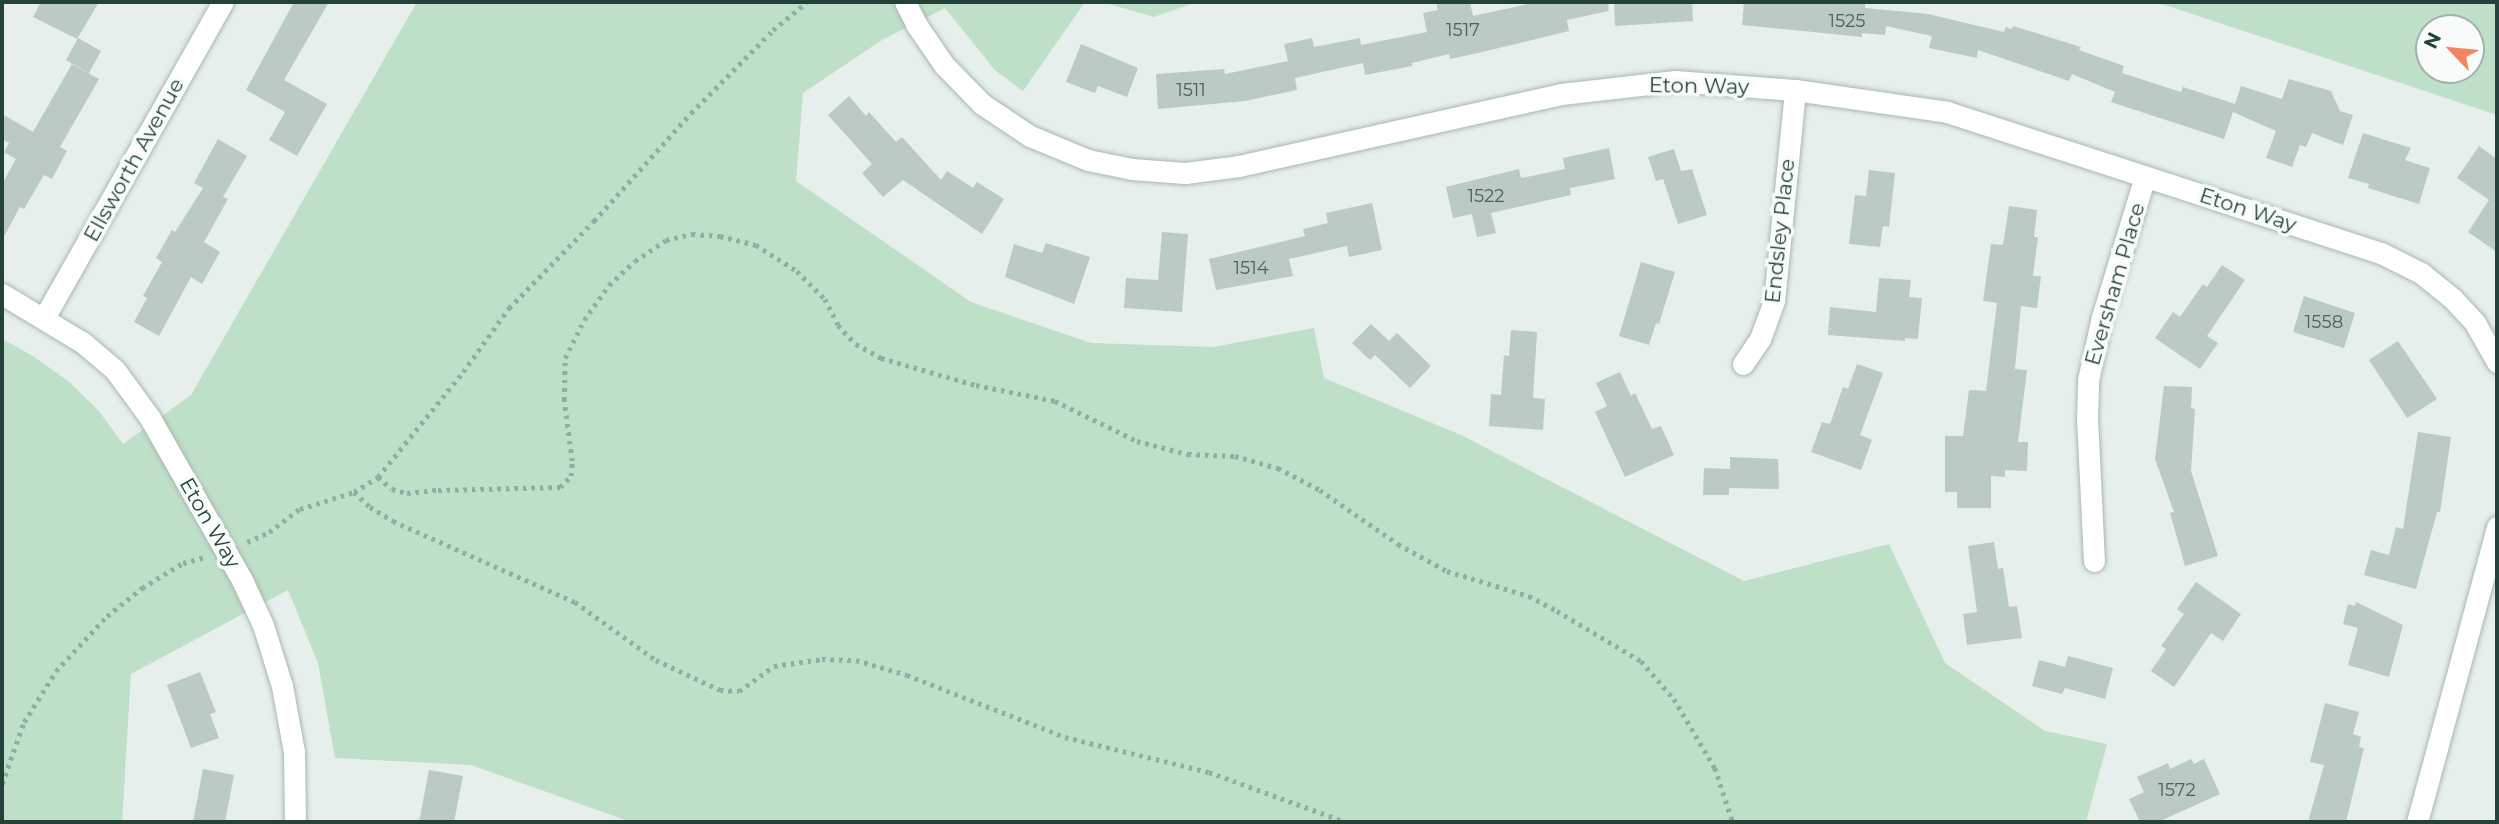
<!DOCTYPE html>
<style>
body{margin:0}
#map{position:relative;width:2499px;height:824px;overflow:hidden;background:#e6efeb;font-family:Montserrat,sans-serif}
div>[style]{position:absolute}
.green>*{inset:0;background:#bfe0c8}
.building>*{inset:0;background:#bbcac4}
.path>*{height:4.5px;margin-top:-2.25px;transform-origin:0;background:repeating-linear-gradient(90deg,#86b3a5 0 3.5px,transparent 0 8.5px)}
.roads{filter:drop-shadow(0 0 2px #a8b8b2) drop-shadow(0 0 2px #a8b8b2)}
.minor>*{height:21px;margin:-10.5px;padding:0 10.5px;transform-origin:10.5px;border-radius:10.5px;background:#fff}
span{translate:-50% -50%;white-space:nowrap;text-align:center;line-height:1.15;-webkit-text-stroke:7px #f7fbf9;paint-order:stroke}
.number-label{font-size:18px;color:#4a645c}
.number-label span{-webkit-text-stroke-width:0}
.street-label{font-size:21px;color:#24423a}
.frame{position:absolute;inset:0;border:4px solid #24423a;pointer-events:none}
.north{position:absolute;left:2415px;top:14px;width:70px;height:70px;box-sizing:border-box;background:#f7fbf9;border:2px solid #a3b1ad;border-radius:50%;rotate:296deg;font-size:19px;font-weight:700;line-height:28px;text-align:center;color:#24423a}
.north::after{content:'';display:block;margin:auto;width:24px;height:32px;background:#f4845f;clip-path:polygon(50% 0,100% 100%,50% 72%,0 100%)}
</style>
<div id="map">
<div class="green">
<i style="clip-path:polygon(417px 2px,1085px 2px,1023px 91px,995px 70px,945px 8px,882px 40px,803px 93px,796px 181px,971px 302px,1091px 343px,1213px 347px,1314px 328px,1324px 378px,1461px 435px,1744px 581px,1889px 544px,1945px 663px,2045px 731px,2107px 744px,2086px 822px,631px 822px,471px 765px,335px 758px,318px 663px,288px 590px,131px 674px,122px 822px,2px 822px,2px 339px,33px 356px,68px 381px,99px 411px,123px 444px,191px 395px)"></i>
<i style="clip-path:polygon(1102px 2px,1196px 2px,1154px 17px)"></i>
<i style="clip-path:polygon(evenodd,2156px 2px,2497px 2px,2497px 115px,2156px 2px,2429px 28px,2471px 28px,2471px 70px,2429px 70px,2429px 28px)"></i>
</div>
<div class="building">
<i style="clip-path:polygon(41px 2px,99px 2px,77px 39px,33px 17px)"></i>
<i style="clip-path:polygon(294px 2px,329px 2px,284px 80px,327px 104px,297px 156px,269px 140px,285px 112px,246px 90px)"></i>
<i style="clip-path:polygon(1436px 2px,1470px 2px,1473px 16px,1537px 2px,1608px 2px,1609px 11px,1567px 20px,1569px 31px,1478px 53px,1450px 59px,1449px 54px,1412px 63px,1412px 66px,1365px 75px,1363px 63px,1295px 78px,1297px 90px,1245px 101px,1158px 109px,1156px 74px,1224px 69px,1225px 74px,1288px 61px,1284px 44px,1312px 38px,1314px 47px,1360px 38px,1361px 45px,1427px 32px,1423px 13px,1438px 10px)"></i>
<i style="clip-path:polygon(1614px 2px,1692px 2px,1693px 21px,1615px 26px)"></i>
<i style="clip-path:polygon(1744px 2px,1865px 2px,1865px 8px,1928px 14px,2004px 32px,2006px 27px,2012px 29px,2013px 26px,2081px 47px,2079px 50px,2124px 66px,2122px 73px,2181px 92px,2183px 87px,2235px 104px,2241px 86px,2282px 99px,2289px 79px,2331px 91px,2340px 111px,2353px 115px,2343px 145px,2312px 133px,2306px 147px,2300px 145px,2292px 167px,2266px 158px,2276px 131px,2233px 112px,2224px 139px,2111px 102px,2115px 92px,2072px 74px,2069px 81px,1978px 50px,1977px 58px,1929px 48px,1932px 36px,1886px 26px,1885px 35px,1862px 33px,1862px 37px,1742px 25px)"></i>
<i style="clip-path:polygon(78px 38px,101px 51px,89px 73px,66px 60px)"></i>
<i style="clip-path:polygon(1081px 44px,1138px 68px,1127px 97px,1098px 86px,1095px 93px,1066px 82px)"></i>
<i style="clip-path:polygon(72px 64px,99px 79px,60px 147px,67px 151px,52px 179px,44px 175px,24px 209px,20px 207px,2px 240px,2px 184px,16px 159px,4px 152px,9px 143px,2px 139px,2px 114px,33px 132px)"></i>
<i style="clip-path:polygon(849px 96px,866px 116px,869px 112px,896px 142px,902px 137px,941px 180px,947px 171px,973px 188px,977px 182px,1004px 199px,982px 234px,903px 180px,883px 197px,862px 173px,872px 164px,828px 115px)"></i>
<i style="clip-path:polygon(2363px 133px,2411px 148px,2405px 160px,2430px 168px,2419px 204px,2368px 188px,2369px 184px,2348px 178px)"></i>
<i style="clip-path:polygon(218px 139px,247px 156px,223px 197px,228px 199px,204px 242px,220px 252px,202px 284px,191px 277px,159px 336px,134px 322px,147px 298px,143px 296px,162px 262px,156px 258px,172px 230px,175px 232px,203px 188px,194px 183px)"></i>
<i style="clip-path:polygon(2479px 146px,2497px 159px,2497px 252px,2468px 232px,2489px 200px,2457px 178px)"></i>
<i style="clip-path:polygon(1609px 148px,1615px 179px,1570px 188px,1571px 195px,1491px 213px,1496px 233px,1477px 237px,1472px 214px,1453px 218px,1446px 187px,1519px 169px,1521px 178px,1565px 169px,1563px 158px)"></i>
<i style="clip-path:polygon(1674px 149px,1681px 171px,1692px 169px,1707px 215px,1678px 224px,1663px 179px,1656px 181px,1648px 157px)"></i>
<i style="clip-path:polygon(1869px 170px,1895px 173px,1889px 227px,1883px 226px,1880px 247px,1849px 244px,1855px 195px,1866px 196px)"></i>
<i style="clip-path:polygon(1372px 203px,1382px 250px,1349px 257px,1347px 246px,1289px 259px,1293px 276px,1216px 290px,1209px 259px,1305px 236px,1303px 229px,1328px 223px,1326px 213px)"></i>
<i style="clip-path:polygon(2009px 206px,2037px 210px,2034px 237px,2038px 237px,2033px 276px,2041px 276px,2037px 308px,2021px 306px,2015px 369px,2027px 370px,2018px 442px,2028px 442px,2027px 471px,2005px 470px,2005px 477px,1991px 476px,1991px 508px,1957px 508px,1957px 492px,1945px 492px,1945px 436px,1963px 436px,1969px 390px,1986px 391px,1997px 303px,1983px 301px,1991px 244px,2003px 245px)"></i>
<i style="clip-path:polygon(1162px 232px,1188px 234px,1182px 312px,1124px 308px,1126px 278px,1158px 280px)"></i>
<i style="clip-path:polygon(1046px 243px,1090px 257px,1074px 304px,1005px 277px,1014px 244px,1042px 253px)"></i>
<i style="clip-path:polygon(1641px 262px,1675px 272px,1659px 324px,1656px 323px,1649px 345px,1619px 336px)"></i>
<i style="clip-path:polygon(2222px 265px,2245px 280px,2207px 336px,2218px 343px,2200px 369px,2155px 338px,2173px 312px,2180px 317px,2203px 284px,2207px 287px)"></i>
<i style="clip-path:polygon(1879px 278px,1911px 280px,1909px 297px,1922px 298px,1918px 339px,1905px 338px,1905px 341px,1828px 335px,1830px 307px,1876px 312px)"></i>
<i style="clip-path:polygon(2304px 296px,2355px 313px,2344px 348px,2293px 332px)"></i>
<i style="clip-path:polygon(1371px 324px,1389px 341px,1397px 333px,1431px 366px,1410px 388px,1375px 355px,1370px 360px,1352px 343px)"></i>
<i style="clip-path:polygon(1511px 330px,1537px 332px,1533px 398px,1545px 399px,1543px 430px,1489px 426px,1491px 394px,1501px 395px,1504px 355px,1509px 356px)"></i>
<i style="clip-path:polygon(2398px 341px,2437px 399px,2407px 418px,2369px 360px)"></i>
<i style="clip-path:polygon(1857px 364px,1883px 373px,1860px 435px,1872px 440px,1861px 470px,1811px 452px,1822px 422px,1830px 424px,1843px 387px,1848px 389px)"></i>
<i style="clip-path:polygon(1620px 372px,1631px 396px,1635px 393px,1652px 429px,1661px 426px,1674px 455px,1625px 477px,1595px 412px,1607px 406px,1596px 383px)"></i>
<i style="clip-path:polygon(2164px 386px,2192px 387px,2191px 408px,2195px 409px,2191px 471px,2218px 556px,2185px 566px,2170px 513px,2174px 512px,2155px 459px)"></i>
<i style="clip-path:polygon(2418px 432px,2451px 437px,2440px 512px,2437px 512px,2416px 589px,2364px 575px,2371px 550px,2389px 555px,2396px 527px,2403px 529px)"></i>
<i style="clip-path:polygon(1730px 457px,1778px 459px,1779px 489px,1729px 488px,1729px 495px,1703px 495px,1704px 468px,1730px 469px)"></i>
<i style="clip-path:polygon(1994px 542px,1998px 569px,2003px 568px,2009px 607px,2017px 606px,2022px 638px,1967px 645px,1963px 614px,1977px 612px,1968px 546px)"></i>
<i style="clip-path:polygon(2196px 582px,2241px 614px,2223px 641px,2211px 633px,2174px 687px,2151px 671px,2166px 649px,2161px 646px,2184px 614px,2177px 609px)"></i>
<i style="clip-path:polygon(2356px 602px,2403px 625px,2389px 677px,2348px 665px,2358px 628px,2343px 624px,2348px 604px,2355px 606px)"></i>
<i style="clip-path:polygon(2068px 656px,2113px 668px,2105px 699px,2065px 688px,2062px 694px,2032px 686px,2039px 660px,2065px 667px)"></i>
<i style="clip-path:polygon(200px 672px,216px 712px,210px 714px,219px 738px,191px 748px,167px 685px)"></i>
<i style="clip-path:polygon(2325px 703px,2359px 712px,2353px 734px,2361px 737px,2359px 747px,2364px 748px,2346px 822px,2308px 822px,2324px 765px,2310px 762px)"></i>
<i style="clip-path:polygon(2191px 759px,2194px 764px,2204px 759px,2220px 794px,2158px 822px,2140px 822px,2129px 799px,2144px 792px,2137px 777px,2168px 763px,2170px 769px)"></i>
<i style="clip-path:polygon(203px 769px,234px 775px,225px 822px,193px 822px)"></i>
<i style="clip-path:polygon(429px 770px,463px 776px,454px 822px,419px 822px)"></i>
</div>
<div class="path">
<i style="left:378px;top:477px;width:18px;rotate:41deg"></i>
<i style="left:392px;top:489px;width:16px;rotate:15deg"></i>
<i style="left:407px;top:493px;width:31px;rotate:-6deg"></i>
<i style="left:438px;top:490px;width:122px;rotate:-1.4deg"></i>
<i style="left:560px;top:487px;width:16px;rotate:-45deg"></i>
<i style="left:571px;top:476px;width:15px;rotate:-86deg"></i>
<i style="left:572px;top:461px;width:62px;rotate:-97.5deg"></i>
<i style="left:564px;top:400px;width:42px;rotate:-88.6deg"></i>
<i style="left:565px;top:358px;width:42px;rotate:-63.4deg"></i>
<i style="left:584px;top:320px;width:43px;rotate:-54.5deg"></i>
<i style="left:609px;top:285px;width:35px;rotate:-43deg"></i>
<i style="left:635px;top:261px;width:37px;rotate:-34deg"></i>
<i style="left:666px;top:240px;width:27px;rotate:-13deg"></i>
<i style="left:692px;top:234px;width:28px;rotate:4deg"></i>
<i style="left:720px;top:236px;width:37px;rotate:14deg"></i>
<i style="left:756px;top:245px;width:49px;rotate:32.4deg"></i>
<i style="left:797px;top:271px;width:40px;rotate:45deg"></i>
<i style="left:825px;top:299px;width:29px;rotate:63deg"></i>
<i style="left:838px;top:325px;width:26px;rotate:47deg"></i>
<i style="left:856px;top:344px;width:29px;rotate:29deg"></i>
<i style="left:881px;top:358px;width:99px;rotate:15.9deg"></i>
<i style="left:976px;top:385px;width:81px;rotate:11.4deg"></i>
<i style="left:1055px;top:401px;width:91px;rotate:26deg"></i>
<i style="left:1137px;top:441px;width:53px;rotate:14.3deg"></i>
<i style="left:1188px;top:454px;width:47px;rotate:2.4deg"></i>
<i style="left:1235px;top:456px;width:45px;rotate:15.6deg"></i>
<i style="left:1278px;top:468px;width:47px;rotate:27.6deg"></i>
<i style="left:1320px;top:490px;width:95px;rotate:34.7deg"></i>
<i style="left:1398px;top:544px;width:56px;rotate:28.9deg"></i>
<i style="left:1447px;top:571px;width:86px;rotate:17deg"></i>
<i style="left:1529px;top:596px;width:32px;rotate:28deg"></i>
<i style="left:1557px;top:611px;width:98px;rotate:30.8deg"></i>
<i style="left:1641px;top:661px;width:50px;rotate:49deg"></i>
<i style="left:1674px;top:699px;width:80px;rotate:59.3deg"></i>
<i style="left:1715px;top:768px;width:57px;rotate:71.6deg"></i>
<i style="left:354px;top:492px;width:22px;rotate:43deg"></i>
<i style="left:370px;top:507px;width:27px;rotate:31deg"></i>
<i style="left:393px;top:521px;width:199px;rotate:24deg"></i>
<i style="left:575px;top:602px;width:100px;rotate:35.6deg"></i>
<i style="left:656px;top:660px;width:71px;rotate:25.1deg"></i>
<i style="left:720px;top:690px;width:19px;rotate:3deg"></i>
<i style="left:739px;top:691px;width:43px;rotate:-35.5deg"></i>
<i style="left:774px;top:666px;width:49px;rotate:-8.3deg"></i>
<i style="left:822px;top:659px;width:34px;rotate:2deg"></i>
<i style="left:856px;top:660px;width:53px;rotate:16.4deg"></i>
<i style="left:907px;top:675px;width:170px;rotate:21.4deg"></i>
<i style="left:1065px;top:737px;width:148px;rotate:13.7deg"></i>
<i style="left:1209px;top:772px;width:146px;rotate:20.1deg"></i>
<i style="left:247px;top:542px;width:24px;rotate:-24deg"></i>
<i style="left:269px;top:532px;width:39px;rotate:-37deg"></i>
<i style="left:300px;top:509px;width:57px;rotate:-17.5deg"></i>
<i style="left:354px;top:492px;width:28px;rotate:-32deg"></i>
<i style="left:378px;top:477px;width:135px;rotate:-51deg"></i>
<i style="left:463px;top:372px;width:79px;rotate:-54.3deg"></i>
<i style="left:509px;top:308px;width:122px;rotate:-45.7deg"></i>
<i style="left:594px;top:221px;width:145px;rotate:-48.1deg"></i>
<i style="left:691px;top:113px;width:117px;rotate:-45.3deg"></i>
<i style="left:773px;top:30px;width:44px;rotate:-39.5deg"></i>
<i style="left:2px;top:784px;width:66px;rotate:-70.5deg"></i>
<i style="left:24px;top:722px;width:60px;rotate:-57.9deg"></i>
<i style="left:56px;top:671px;width:75px;rotate:-47.2deg"></i>
<i style="left:107px;top:616px;width:45px;rotate:-38.7deg"></i>
<i style="left:142px;top:588px;width:48px;rotate:-31.4deg"></i>
<i style="left:183px;top:563px;width:24px;rotate:-15deg"></i>
</div>
<div class="roads">
<div class="minor">
<i style="left:905px;top:2px;width:25px;rotate:63deg"></i>
<i style="left:916px;top:24px;width:50px;rotate:55.7deg"></i>
<i style="left:944px;top:65px;width:54px;rotate:45.7deg"></i>
<i style="left:982px;top:104px;width:58px;rotate:33.7deg"></i>
<i style="left:1030px;top:136px;width:63px;rotate:22.5deg"></i>
<i style="left:1088px;top:160px;width:45px;rotate:11.6deg"></i>
<i style="left:1132px;top:169px;width:53px;rotate:4.3deg"></i>
<i style="left:1185px;top:173px;width:54px;rotate:-7.4deg"></i>
<i style="left:1239px;top:166px;width:330px;rotate:-12.6deg"></i>
<i style="left:1561px;top:94px;width:115px;rotate:-6.5deg"></i>
<i style="left:1675px;top:81px;width:120px;rotate:4.3deg"></i>
<i style="left:1795px;top:90px;width:154px;rotate:8.2deg"></i>
<i style="left:1947px;top:112px;width:456px;rotate:18deg"></i>
<i style="left:2381px;top:253px;width:45px;rotate:26.6deg"></i>
<i style="left:2421px;top:273px;width:40px;rotate:39deg"></i>
<i style="left:2452px;top:298px;width:34px;rotate:47deg"></i>
<i style="left:2475px;top:323px;width:45px;rotate:60.6deg"></i>
<i style="left:2px;top:294px;width:93px;rotate:31deg"></i>
<i style="left:82px;top:342px;width:43px;rotate:40.3deg"></i>
<i style="left:115px;top:370px;width:59px;rotate:53.9deg"></i>
<i style="left:150px;top:418px;width:186px;rotate:60.4deg"></i>
<i style="left:242px;top:580px;width:50px;rotate:65deg"></i>
<i style="left:263px;top:625px;width:64px;rotate:72.7deg"></i>
<i style="left:282px;top:686px;width:67px;rotate:79.7deg"></i>
<i style="left:294px;top:752px;width:70px;rotate:89.2deg"></i>
<i style="left:44px;top:318px;width:363px;rotate:-60.5deg"></i>
<i style="left:1743px;top:364px;width:30px;rotate:-56deg"></i>
<i style="left:1760px;top:339px;width:40px;rotate:-69.8deg"></i>
<i style="left:1774px;top:301px;width:212px;rotate:-84.3deg"></i>
<i style="left:2094px;top:561px;width:144px;rotate:-92.8deg"></i>
<i style="left:2087px;top:417px;width:37px;rotate:-88deg"></i>
<i style="left:2088px;top:380px;width:65px;rotate:-77.5deg"></i>
<i style="left:2102px;top:317px;width:147px;rotate:-73deg"></i>
<i style="left:2417px;top:822px;width:306px;rotate:-74.8deg"></i>
</div>
</div>
<div class="number-label">
<span style="left:1847px;top:21px">1525</span>
<span style="left:1463px;top:30px">1517</span>
<span style="left:1191px;top:90px">1511</span>
<span style="left:1486px;top:196px">1522</span>
<span style="left:1251px;top:268px">1514</span>
<span style="left:2324px;top:322px">1558</span>
<span style="left:2177px;top:790px">1572</span>
</div>
<div class="street-label">
<span style="left:1699px;top:86px;rotate:1deg">Eton Way</span>
<span style="left:134px;top:160px;rotate:-61deg">Ellsworth Avenue</span>
<span style="left:2248px;top:210px;rotate:18deg">Eton Way</span>
<span style="left:1780px;top:231px;rotate:-84deg">Endsley Place</span>
<span style="left:2115px;top:284px;rotate:-74deg">Eversham Place</span>
<span style="left:210px;top:523px;rotate:60deg">Eton Way</span>
</div>
<div class="frame"></div>
<div class="north">N</div>
</div>
